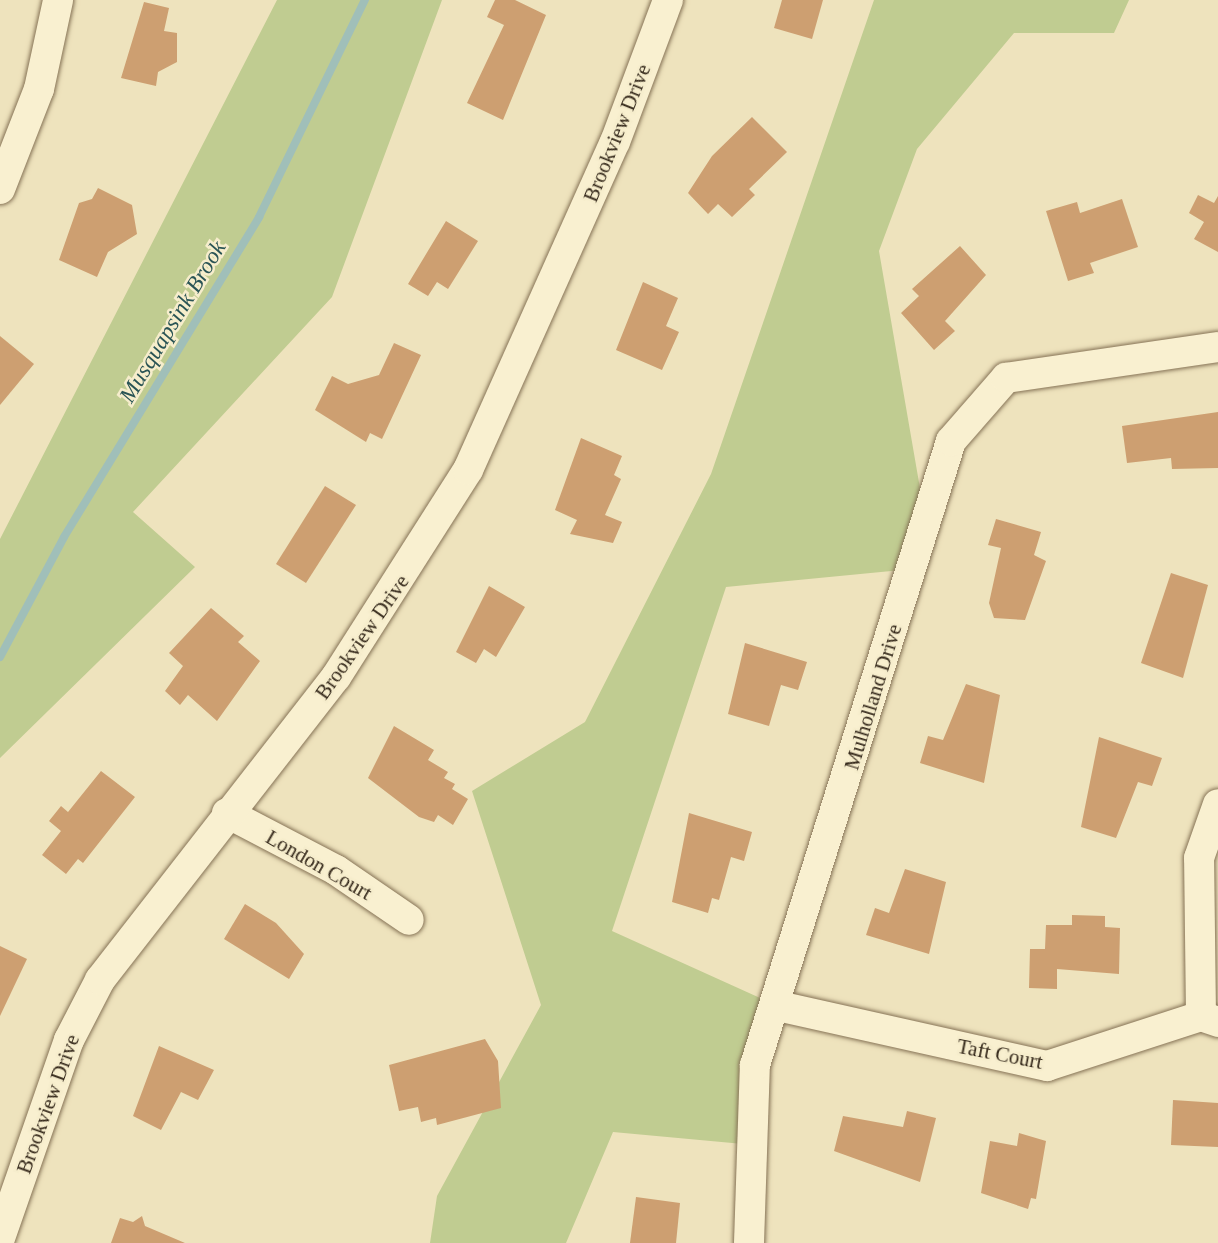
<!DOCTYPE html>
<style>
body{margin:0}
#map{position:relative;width:1218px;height:1243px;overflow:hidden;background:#eee3bd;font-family:"Times New Roman",serif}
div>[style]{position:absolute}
.green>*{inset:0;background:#c0cc91}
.stream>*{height:8px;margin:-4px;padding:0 4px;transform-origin:4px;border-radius:4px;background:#a0bfb9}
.building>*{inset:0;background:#cd9f71}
.roads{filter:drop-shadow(0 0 2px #867356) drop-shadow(0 0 2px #867356)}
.street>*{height:30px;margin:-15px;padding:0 15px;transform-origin:15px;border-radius:15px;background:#f9f0d0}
span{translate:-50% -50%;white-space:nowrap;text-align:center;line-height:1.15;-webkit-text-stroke:5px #f6edcc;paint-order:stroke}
.street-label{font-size:21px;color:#35291b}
.water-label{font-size:23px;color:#2a5455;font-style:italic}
</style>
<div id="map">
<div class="green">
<i style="clip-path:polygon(277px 0,442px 0,332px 297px,133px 512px,195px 567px,0 758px,0 539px)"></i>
<i style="clip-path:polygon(874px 0,1129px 0,1114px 33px,1014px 33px,917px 149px,879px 251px,926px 523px,912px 569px,726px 587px,612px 931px,778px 1006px,754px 1145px,613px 1132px,566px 1243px,430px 1243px,437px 1196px,541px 1005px,472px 791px,585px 722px,711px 474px)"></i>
</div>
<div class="stream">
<i style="left:0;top:657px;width:136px;rotate:-61.9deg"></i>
<i style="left:64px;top:537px;width:375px;rotate:-58.6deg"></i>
<i style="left:259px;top:217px;width:242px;rotate:-64deg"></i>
</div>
<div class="building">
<i style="clip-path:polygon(495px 0,515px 0,546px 15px,503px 120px,467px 103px,504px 25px,487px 17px)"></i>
<i style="clip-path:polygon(782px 0,823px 0,812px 39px,774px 28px)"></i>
<i style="clip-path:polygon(144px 2px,169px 8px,164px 31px,177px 33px,177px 62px,158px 72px,156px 86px,121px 78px)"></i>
<i style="clip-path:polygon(752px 117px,787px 152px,749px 189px,755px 195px,732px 217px,718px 204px,708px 214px,688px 193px,712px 156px)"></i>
<i style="clip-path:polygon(98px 188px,132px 205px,137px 234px,108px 252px,97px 277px,59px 260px,79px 203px,92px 199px)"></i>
<i style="clip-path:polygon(1198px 195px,1214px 203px,1218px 196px,1218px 252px,1194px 239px,1204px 222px,1189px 213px)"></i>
<i style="clip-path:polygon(1122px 199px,1138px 247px,1090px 263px,1094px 273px,1068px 281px,1046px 211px,1077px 202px,1080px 213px)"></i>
<i style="clip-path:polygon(446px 221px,478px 241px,448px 289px,437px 282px,428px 296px,408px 284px)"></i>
<i style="clip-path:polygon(960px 246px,986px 275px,945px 321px,955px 331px,934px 350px,901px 313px,919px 296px,912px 289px)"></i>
<i style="clip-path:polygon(643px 282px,678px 298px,666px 326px,679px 332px,662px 370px,616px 350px)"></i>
<i style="clip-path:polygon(0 336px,34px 364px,0 405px)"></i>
<i style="clip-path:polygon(394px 343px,421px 355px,382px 439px,370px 433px,366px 442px,315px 410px,332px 376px,348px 384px,379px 375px)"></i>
<i style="clip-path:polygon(1218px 412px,1218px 468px,1172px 469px,1171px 458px,1127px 463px,1122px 426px)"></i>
<i style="clip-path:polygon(581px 438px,622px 456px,614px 475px,621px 479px,605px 515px,622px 522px,613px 543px,570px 534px,577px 520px,555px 510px)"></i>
<i style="clip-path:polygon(325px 486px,356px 505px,306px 583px,276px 564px)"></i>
<i style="clip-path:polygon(996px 519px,1041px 532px,1034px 555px,1046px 561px,1025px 620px,994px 618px,989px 603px,1001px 548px,988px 545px)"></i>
<i style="clip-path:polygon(1171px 573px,1208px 585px,1183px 678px,1141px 663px)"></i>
<i style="clip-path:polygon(489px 586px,525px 607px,496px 657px,484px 649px,476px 663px,456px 652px)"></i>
<i style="clip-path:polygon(211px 608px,244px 636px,238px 642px,260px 661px,217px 721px,188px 695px,180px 705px,165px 691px,183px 666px,169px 653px)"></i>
<i style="clip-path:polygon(745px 643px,807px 662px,798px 690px,781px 685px,769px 726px,728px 714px)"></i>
<i style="clip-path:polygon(966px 684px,1000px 695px,984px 783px,920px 763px,928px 736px,943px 740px)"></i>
<i style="clip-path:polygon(394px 726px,434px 750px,428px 760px,448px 772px,444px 778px,455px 784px,452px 789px,468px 799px,453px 825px,438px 815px,434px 822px,419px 817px,368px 778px)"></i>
<i style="clip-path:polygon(1099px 737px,1162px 758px,1152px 786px,1138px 782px,1116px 838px,1081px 827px)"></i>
<i style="clip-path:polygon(101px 771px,135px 797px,83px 863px,78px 859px,66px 874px,42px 855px,61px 831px,49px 821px,61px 806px,68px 812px)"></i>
<i style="clip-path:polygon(689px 813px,752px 832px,744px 861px,731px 857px,719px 900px,712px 898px,708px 913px,672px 902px)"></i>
<i style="clip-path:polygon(905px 869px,946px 882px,929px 954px,866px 935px,875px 908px,889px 913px)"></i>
<i style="clip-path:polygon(245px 904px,276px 923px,304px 954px,289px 979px,224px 939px)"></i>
<i style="clip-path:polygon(1072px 915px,1105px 916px,1105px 927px,1120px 928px,1119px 974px,1057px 969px,1057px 989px,1029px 988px,1030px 949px,1045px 949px,1046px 925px,1072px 925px)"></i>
<i style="clip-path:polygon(0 946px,27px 959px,0 1016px)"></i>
<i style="clip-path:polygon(485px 1039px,498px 1061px,501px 1108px,437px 1125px,436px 1118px,421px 1122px,418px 1107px,399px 1111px,389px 1065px)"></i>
<i style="clip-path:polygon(159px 1046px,214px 1070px,198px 1100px,181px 1092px,161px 1130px,133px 1116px)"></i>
<i style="clip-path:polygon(1173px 1100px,1218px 1103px,1218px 1147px,1171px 1145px)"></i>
<i style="clip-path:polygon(907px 1111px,936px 1118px,920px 1182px,834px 1151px,843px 1116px,903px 1127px)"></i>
<i style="clip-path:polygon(1019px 1133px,1046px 1141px,1036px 1199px,1031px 1198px,1028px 1209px,981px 1193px,990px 1141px,1017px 1146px)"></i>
<i style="clip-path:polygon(636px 1197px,680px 1203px,676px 1243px,630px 1243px)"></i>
<i style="clip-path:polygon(142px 1216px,145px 1226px,185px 1243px,111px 1243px,120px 1218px,133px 1222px)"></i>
</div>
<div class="roads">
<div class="street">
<i style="left:0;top:189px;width:107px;rotate:-68.7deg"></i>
<i style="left:39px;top:89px;width:91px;rotate:-77.9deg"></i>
<i style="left:227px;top:813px;width:123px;rotate:27.6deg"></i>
<i style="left:336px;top:870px;width:88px;rotate:34.4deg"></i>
<i style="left:778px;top:1006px;width:276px;rotate:12.6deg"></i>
<i style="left:1047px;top:1066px;width:162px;rotate:-18deg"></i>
<i style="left:1201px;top:1016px;width:18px;rotate:19deg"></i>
<i style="left:1201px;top:1016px;width:158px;rotate:-90.7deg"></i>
<i style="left:1199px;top:858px;width:57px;rotate:-70.6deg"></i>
<i style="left:0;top:1238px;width:210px;rotate:-70.8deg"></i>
<i style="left:69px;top:1040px;width:68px;rotate:-62.7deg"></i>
<i style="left:100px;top:980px;width:384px;rotate:-52.1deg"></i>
<i style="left:336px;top:677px;width:246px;rotate:-57.5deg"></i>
<i style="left:468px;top:470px;width:359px;rotate:-65.9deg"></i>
<i style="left:615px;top:142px;width:152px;rotate:-69.5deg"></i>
<i style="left:749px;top:1243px;width:178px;rotate:-88.1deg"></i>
<i style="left:755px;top:1065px;width:654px;rotate:-72.56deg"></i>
<i style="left:951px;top:441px;width:84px;rotate:-48.9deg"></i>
<i style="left:1006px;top:378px;width:214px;rotate:-8.3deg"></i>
</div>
</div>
<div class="street-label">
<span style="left:617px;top:133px;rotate:-68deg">Brookview Drive</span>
<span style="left:362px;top:637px;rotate:-55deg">Brookview Drive</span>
<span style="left:873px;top:697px;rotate:-73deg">Mulholland Drive</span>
<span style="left:319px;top:865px;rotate:30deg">London Court</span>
<span style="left:1000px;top:1054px;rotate:11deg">Taft Court</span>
<span style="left:48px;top:1104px;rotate:-70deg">Brookview Drive</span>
</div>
<div class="water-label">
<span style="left:173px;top:322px;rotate:-59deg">Musquapsink Brook</span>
</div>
</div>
